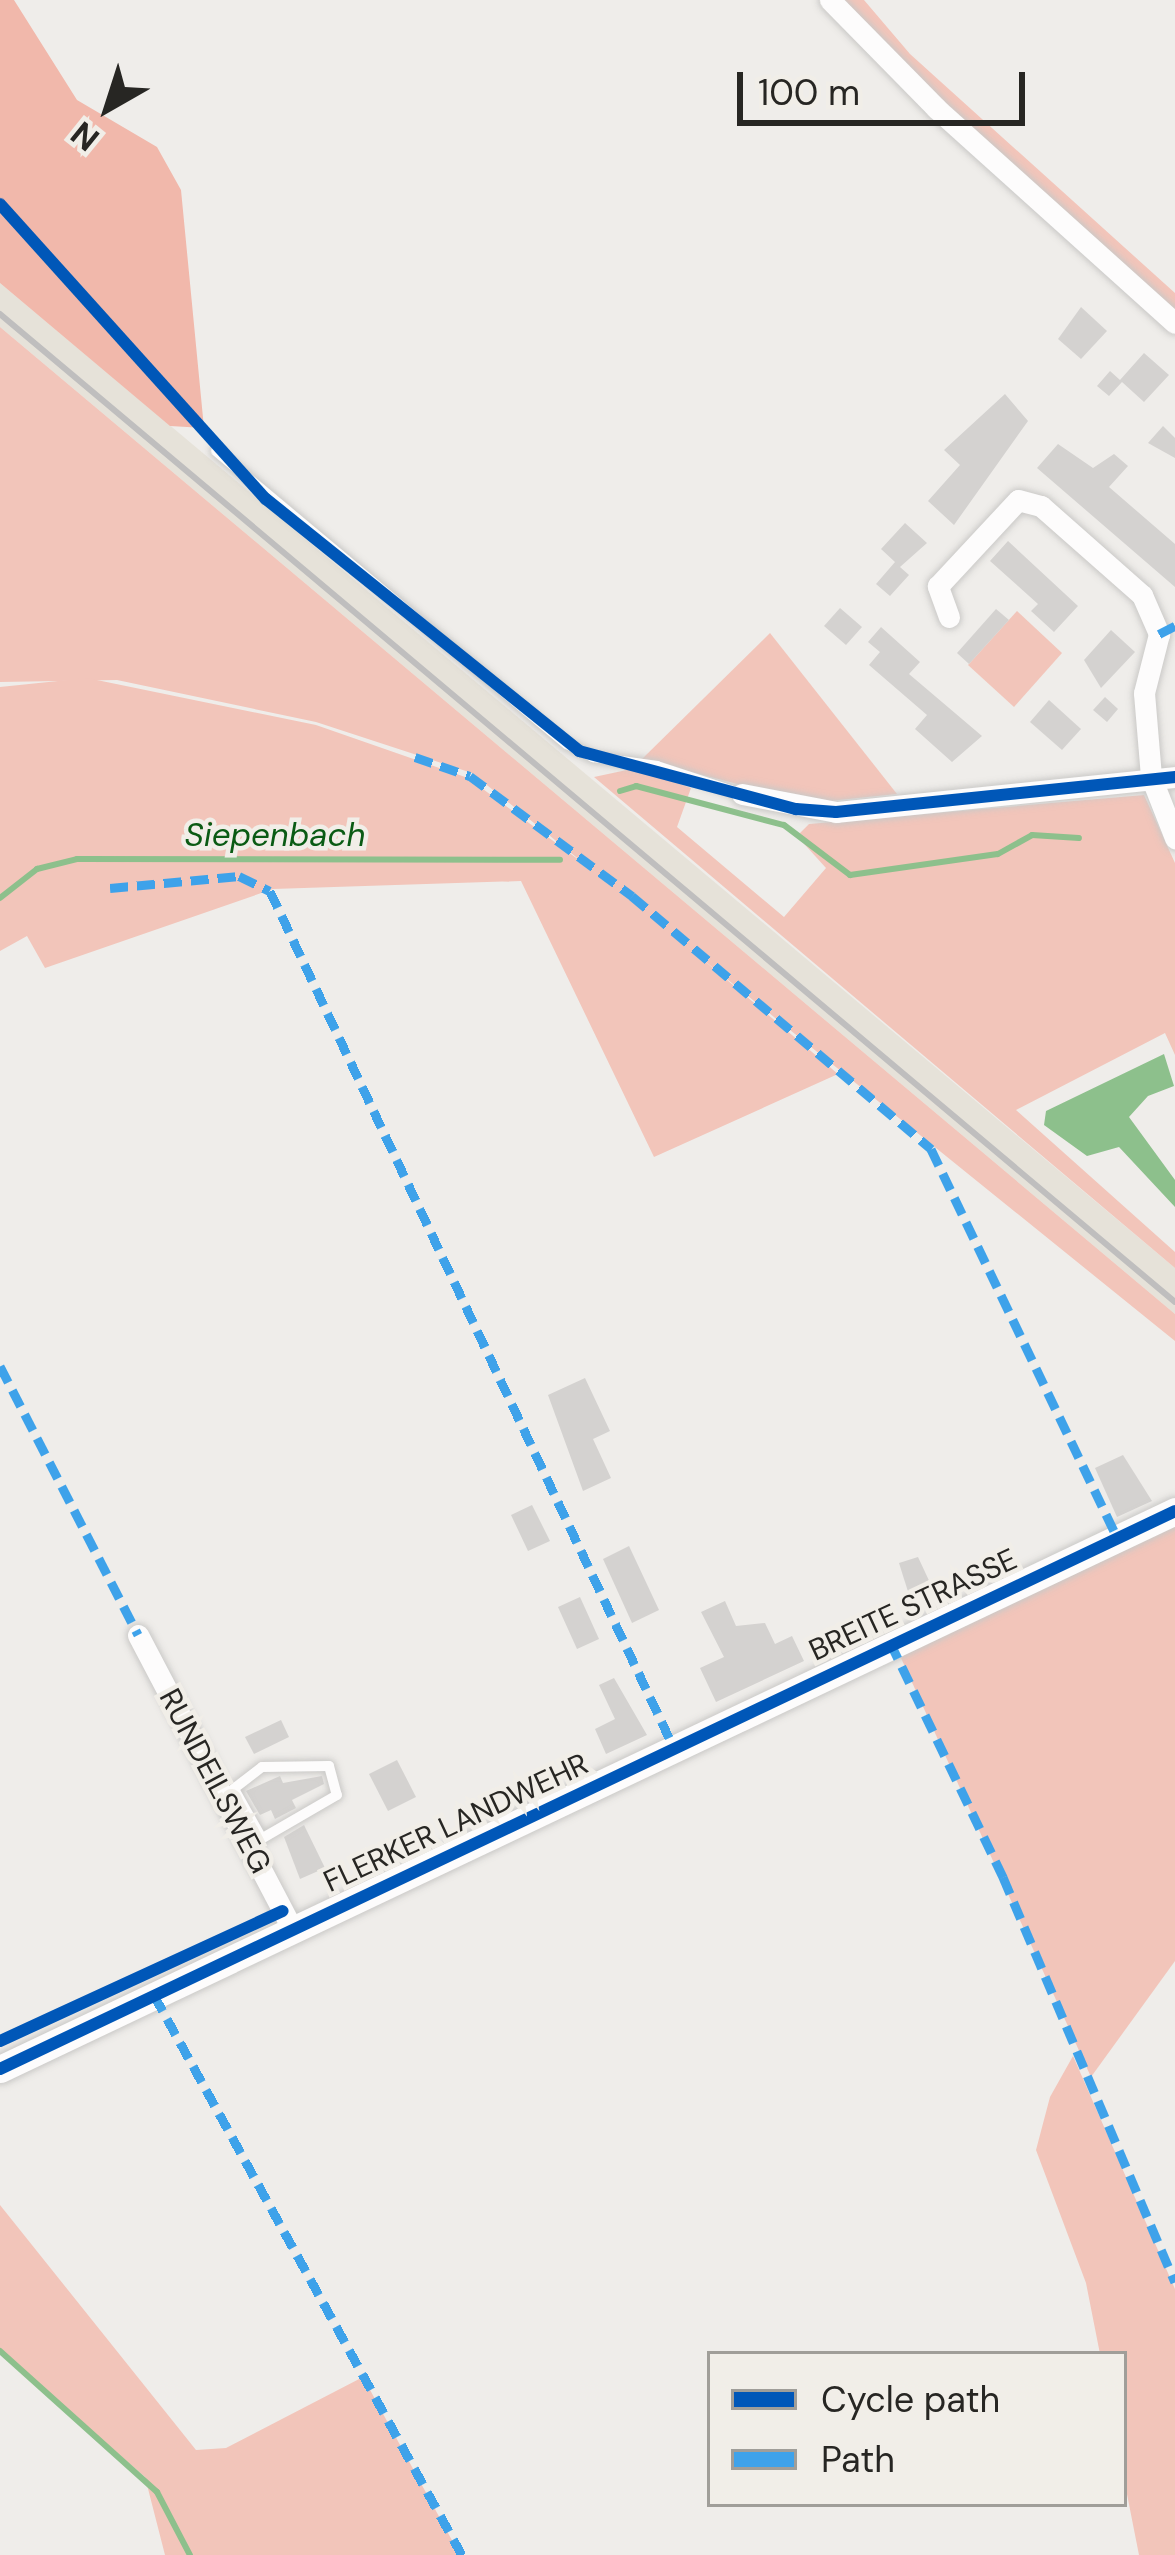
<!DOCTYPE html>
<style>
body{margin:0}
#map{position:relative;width:1175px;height:2555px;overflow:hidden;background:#efedea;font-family:"DM Sans",sans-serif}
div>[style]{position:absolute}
.built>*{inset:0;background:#e6e2d9}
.green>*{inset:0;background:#f2c5ba}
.forest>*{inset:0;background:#f1b8ab}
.water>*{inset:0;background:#8dc08c}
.stream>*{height:6px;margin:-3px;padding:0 3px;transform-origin:3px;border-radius:3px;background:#8dc08c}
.building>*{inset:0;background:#d4d2d0}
.roads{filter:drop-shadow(0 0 3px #cac9c7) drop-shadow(0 0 3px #cac9c7)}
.service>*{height:10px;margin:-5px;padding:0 5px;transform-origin:5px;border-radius:5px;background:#fdfcfc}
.minor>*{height:21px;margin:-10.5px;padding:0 10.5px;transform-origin:10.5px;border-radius:10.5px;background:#fdfcfc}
.tertiary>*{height:27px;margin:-13.5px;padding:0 13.5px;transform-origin:13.5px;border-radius:13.5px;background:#fdfcfc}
.rail>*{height:6px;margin:-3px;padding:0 3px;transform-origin:3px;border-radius:3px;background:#bfbebe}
.quiet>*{height:9px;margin-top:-4.5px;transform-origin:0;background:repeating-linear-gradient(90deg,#3ea2ea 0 18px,transparent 0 27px)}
.cycleway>*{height:12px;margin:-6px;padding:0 6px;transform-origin:6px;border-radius:6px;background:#0057b8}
span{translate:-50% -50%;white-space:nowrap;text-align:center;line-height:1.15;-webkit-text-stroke:9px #f1eee8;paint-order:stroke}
.street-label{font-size:30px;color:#272623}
.water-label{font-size:33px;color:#0a5b14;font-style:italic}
.legend{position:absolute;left:707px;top:2351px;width:420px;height:156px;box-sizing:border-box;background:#f1eee8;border:3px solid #a09e99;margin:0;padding:15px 21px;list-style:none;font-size:36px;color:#272623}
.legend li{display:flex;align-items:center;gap:24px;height:60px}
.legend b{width:60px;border:3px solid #a09e99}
.north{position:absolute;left:48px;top:48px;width:120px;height:120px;-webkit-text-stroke:9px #f1eee8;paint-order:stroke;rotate:219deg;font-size:33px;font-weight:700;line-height:48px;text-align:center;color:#272623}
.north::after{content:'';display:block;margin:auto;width:42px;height:54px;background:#272623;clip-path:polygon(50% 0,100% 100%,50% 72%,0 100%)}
.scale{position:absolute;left:737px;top:72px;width:288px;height:54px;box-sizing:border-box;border:6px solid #272623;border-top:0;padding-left:15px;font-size:36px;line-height:42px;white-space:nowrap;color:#272623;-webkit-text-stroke:9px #f1eee8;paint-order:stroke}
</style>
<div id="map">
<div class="built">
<i style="clip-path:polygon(0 283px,1175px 1268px,1175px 1314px,0 327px)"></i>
</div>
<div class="green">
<i style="clip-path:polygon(842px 0,864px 0,910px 54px,1175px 293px,1175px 318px,888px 55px)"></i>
<i style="clip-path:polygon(0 327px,1175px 1314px,1175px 1341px,472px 773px,316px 722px,117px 680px,0 682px)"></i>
<i style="clip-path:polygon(1017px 611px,1062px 653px,1014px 707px,968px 665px)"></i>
<i style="clip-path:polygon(770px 633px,897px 794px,810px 803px,642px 759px)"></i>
<i style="clip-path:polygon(87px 678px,316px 725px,468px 778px,629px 897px,838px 1074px,654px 1157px,521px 881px,273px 889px,45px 968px,27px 936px,0 951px,0 687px)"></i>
<i style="clip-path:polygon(636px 768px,691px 788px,677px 827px,784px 917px,826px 868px,797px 836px,809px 824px,1144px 795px,1175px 863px,1175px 1055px,1165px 1033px,1016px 1110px,1175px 1252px,1175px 1268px,594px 777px)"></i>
<i style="clip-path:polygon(1175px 1519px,1175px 1961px,1091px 2077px,896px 1647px)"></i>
<i style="clip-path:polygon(1073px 2056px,1175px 2289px,1175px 2555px,1139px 2555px,1124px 2479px,1124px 2354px,1100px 2354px,1086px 2283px,1036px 2150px,1050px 2097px)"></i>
<i style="clip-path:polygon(0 2205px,196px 2450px,226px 2448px,363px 2377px,460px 2555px,165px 2555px,145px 2477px,0 2351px)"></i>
</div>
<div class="forest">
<i style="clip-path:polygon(0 0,14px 0,77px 100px,157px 147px,181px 190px,204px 428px,170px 426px,0 283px)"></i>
</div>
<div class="water">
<i style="clip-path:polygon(1164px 1054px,1174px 1086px,1148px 1096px,1129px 1117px,1175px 1180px,1175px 1207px,1119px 1147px,1087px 1156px,1044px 1125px,1046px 1111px)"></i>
</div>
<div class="stream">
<i style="left:620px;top:791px;width:17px;rotate:-17deg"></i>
<i style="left:636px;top:786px;width:153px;rotate:14.8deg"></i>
<i style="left:784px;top:825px;width:83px;rotate:37.1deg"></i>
<i style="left:850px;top:875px;width:149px;rotate:-8.1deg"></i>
<i style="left:998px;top:854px;width:39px;rotate:-29deg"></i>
<i style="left:1032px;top:835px;width:47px;rotate:3.7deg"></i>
<i style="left:0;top:898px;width:47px;rotate:-38.1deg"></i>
<i style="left:37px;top:869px;width:41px;rotate:-14deg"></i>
<i style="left:77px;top:859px;width:483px;rotate:0.1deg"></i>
<i style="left:0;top:2351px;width:211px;rotate:41.9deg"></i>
<i style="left:157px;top:2492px;width:71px;rotate:62.4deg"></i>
</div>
<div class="building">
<i style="clip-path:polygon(1081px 307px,1107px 331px,1081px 359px,1058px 339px)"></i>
<i style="clip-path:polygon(1144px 353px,1169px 375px,1144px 402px,1122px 382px,1109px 396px,1097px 386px,1110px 371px,1120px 380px)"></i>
<i style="clip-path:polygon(1005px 394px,1028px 421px,954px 525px,928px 501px,960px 465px,944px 450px)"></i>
<i style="clip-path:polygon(1163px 426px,1175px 438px,1175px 458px,1148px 443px)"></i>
<i style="clip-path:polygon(1058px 444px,1093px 468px,1114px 454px,1128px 466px,1109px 487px,1175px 544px,1175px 587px,1037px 468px)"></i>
<i style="clip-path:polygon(905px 523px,927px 543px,900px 567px,909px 575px,890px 596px,876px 584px,895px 562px,881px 549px)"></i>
<i style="clip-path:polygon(1008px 541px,1078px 606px,1054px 632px,1031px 611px,1038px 604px,990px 561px)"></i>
<i style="clip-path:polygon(840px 608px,862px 627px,846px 645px,824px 626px)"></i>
<i style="clip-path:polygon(996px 609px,1009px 620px,969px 664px,957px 653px)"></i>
<i style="clip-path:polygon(881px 627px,920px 662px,909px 674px,982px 736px,952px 762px,915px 729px,927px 715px,869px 665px,880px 652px,868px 642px)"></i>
<i style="clip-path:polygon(1111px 630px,1135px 652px,1101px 688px,1084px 660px)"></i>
<i style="clip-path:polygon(1105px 697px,1118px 709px,1107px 722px,1093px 710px)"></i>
<i style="clip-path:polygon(1049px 700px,1081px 729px,1062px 750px,1030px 722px)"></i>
<i style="clip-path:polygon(585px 1378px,610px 1431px,593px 1439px,611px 1478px,583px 1491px,548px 1395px)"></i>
<i style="clip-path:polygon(1123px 1455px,1152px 1501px,1117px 1517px,1095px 1468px)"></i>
<i style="clip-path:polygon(532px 1505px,550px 1541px,528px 1551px,511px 1515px)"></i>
<i style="clip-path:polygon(629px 1546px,659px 1610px,632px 1623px,603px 1559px)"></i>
<i style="clip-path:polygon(918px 1557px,932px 1587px,910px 1598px,899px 1563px)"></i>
<i style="clip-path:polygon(580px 1597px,599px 1639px,577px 1649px,558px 1607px)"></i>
<i style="clip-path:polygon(725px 1601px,736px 1626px,765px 1623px,775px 1644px,792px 1636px,804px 1661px,716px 1702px,700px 1668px,724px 1657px,701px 1612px)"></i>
<i style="clip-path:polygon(614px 1678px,647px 1735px,606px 1754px,595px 1729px,615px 1719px,599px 1685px)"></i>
<i style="clip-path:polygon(281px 1720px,289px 1737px,254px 1754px,245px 1737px)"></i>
<i style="clip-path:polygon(397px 1760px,416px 1797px,388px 1811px,369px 1774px)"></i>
<i style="clip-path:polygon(280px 1776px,283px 1783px,322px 1776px,324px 1784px,292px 1800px,296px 1808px,275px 1819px,271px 1810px,260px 1815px,246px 1791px)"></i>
<i style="clip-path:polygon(304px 1825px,325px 1868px,300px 1879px,284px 1837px)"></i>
</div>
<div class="roads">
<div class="service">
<i style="left:216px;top:451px;width:457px;rotate:39.9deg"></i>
<i style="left:567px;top:744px;width:29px;rotate:27deg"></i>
<i style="left:593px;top:757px;width:65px;rotate:8deg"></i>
<i style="left:657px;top:766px;width:89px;rotate:18.2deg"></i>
<i style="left:234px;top:1789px;width:55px;rotate:60.6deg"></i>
<i style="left:223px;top:1797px;width:49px;rotate:-37.6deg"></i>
<i style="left:262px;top:1767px;width:67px;rotate:-0.9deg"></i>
<i style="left:329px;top:1766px;width:30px;rotate:75deg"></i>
<i style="left:337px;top:1795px;width:102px;rotate:149.9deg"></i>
</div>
<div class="minor">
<i style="left:830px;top:0;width:151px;rotate:45.5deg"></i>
<i style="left:936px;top:108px;width:321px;rotate:42deg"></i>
<i style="left:949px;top:617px;width:33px;rotate:-110deg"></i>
<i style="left:938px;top:586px;width:117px;rotate:-47.1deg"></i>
<i style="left:1018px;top:500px;width:24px;rotate:15deg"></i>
<i style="left:1041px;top:506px;width:135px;rotate:41.4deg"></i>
<i style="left:1142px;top:595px;width:43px;rotate:66.4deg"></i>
<i style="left:1159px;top:634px;width:61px;rotate:104.3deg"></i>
<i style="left:1144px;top:693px;width:84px;rotate:85.2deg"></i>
<i style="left:1151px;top:777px;width:66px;rotate:68.5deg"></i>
<i style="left:742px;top:794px;width:96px;rotate:10.8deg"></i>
<i style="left:836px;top:812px;width:341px;rotate:-5.9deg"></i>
<i style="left:138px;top:1635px;width:331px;rotate:62.3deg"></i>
</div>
<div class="tertiary">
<i style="left:0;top:2069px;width:1301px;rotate:-25.4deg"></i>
</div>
</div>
<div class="rail">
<i style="left:0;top:314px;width:1535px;rotate:40.06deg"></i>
</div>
<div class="quiet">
<i style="left:1159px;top:634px;width:18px;rotate:-27deg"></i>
<i style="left:415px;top:757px;width:58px;rotate:19.1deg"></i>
<i style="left:470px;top:776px;width:202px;rotate:36.5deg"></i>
<i style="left:632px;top:896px;width:392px;rotate:40.2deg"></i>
<i style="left:931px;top:1149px;width:430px;rotate:64.4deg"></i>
<i style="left:110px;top:888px;width:130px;rotate:-5.3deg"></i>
<i style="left:239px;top:876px;width:34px;rotate:26deg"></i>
<i style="left:270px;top:891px;width:945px;rotate:64.76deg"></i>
<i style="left:0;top:1366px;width:302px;rotate:62.8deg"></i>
<i style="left:890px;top:1642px;width:261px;rotate:64.3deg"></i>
<i style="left:1003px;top:1877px;width:440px;rotate:67deg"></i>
<i style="left:154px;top:1995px;width:639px;rotate:61.19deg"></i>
</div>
<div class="cycleway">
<i style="left:0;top:204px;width:397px;rotate:48deg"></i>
<i style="left:266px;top:499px;width:402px;rotate:38.8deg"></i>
<i style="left:579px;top:751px;width:225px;rotate:15deg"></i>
<i style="left:796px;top:809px;width:40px;rotate:4.3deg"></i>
<i style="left:836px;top:812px;width:341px;rotate:-5.9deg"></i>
<i style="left:0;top:2041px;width:311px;rotate:-24.7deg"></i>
<i style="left:0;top:2069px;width:1301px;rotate:-25.4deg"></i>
</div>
<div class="street-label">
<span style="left:913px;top:1605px;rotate:-25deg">BREITE STRASSE</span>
<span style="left:215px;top:1781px;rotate:62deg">RUNDEILSWEG</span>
<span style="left:456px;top:1823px;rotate:-25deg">FLERKER LANDWEHR</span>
</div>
<div class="water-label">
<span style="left:275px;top:835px">Siepenbach</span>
</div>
<ul class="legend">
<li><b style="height:15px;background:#0057b8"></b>Cycle path</li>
<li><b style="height:15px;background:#3ea2ea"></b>Path</li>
</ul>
<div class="north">N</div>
<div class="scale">100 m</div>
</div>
